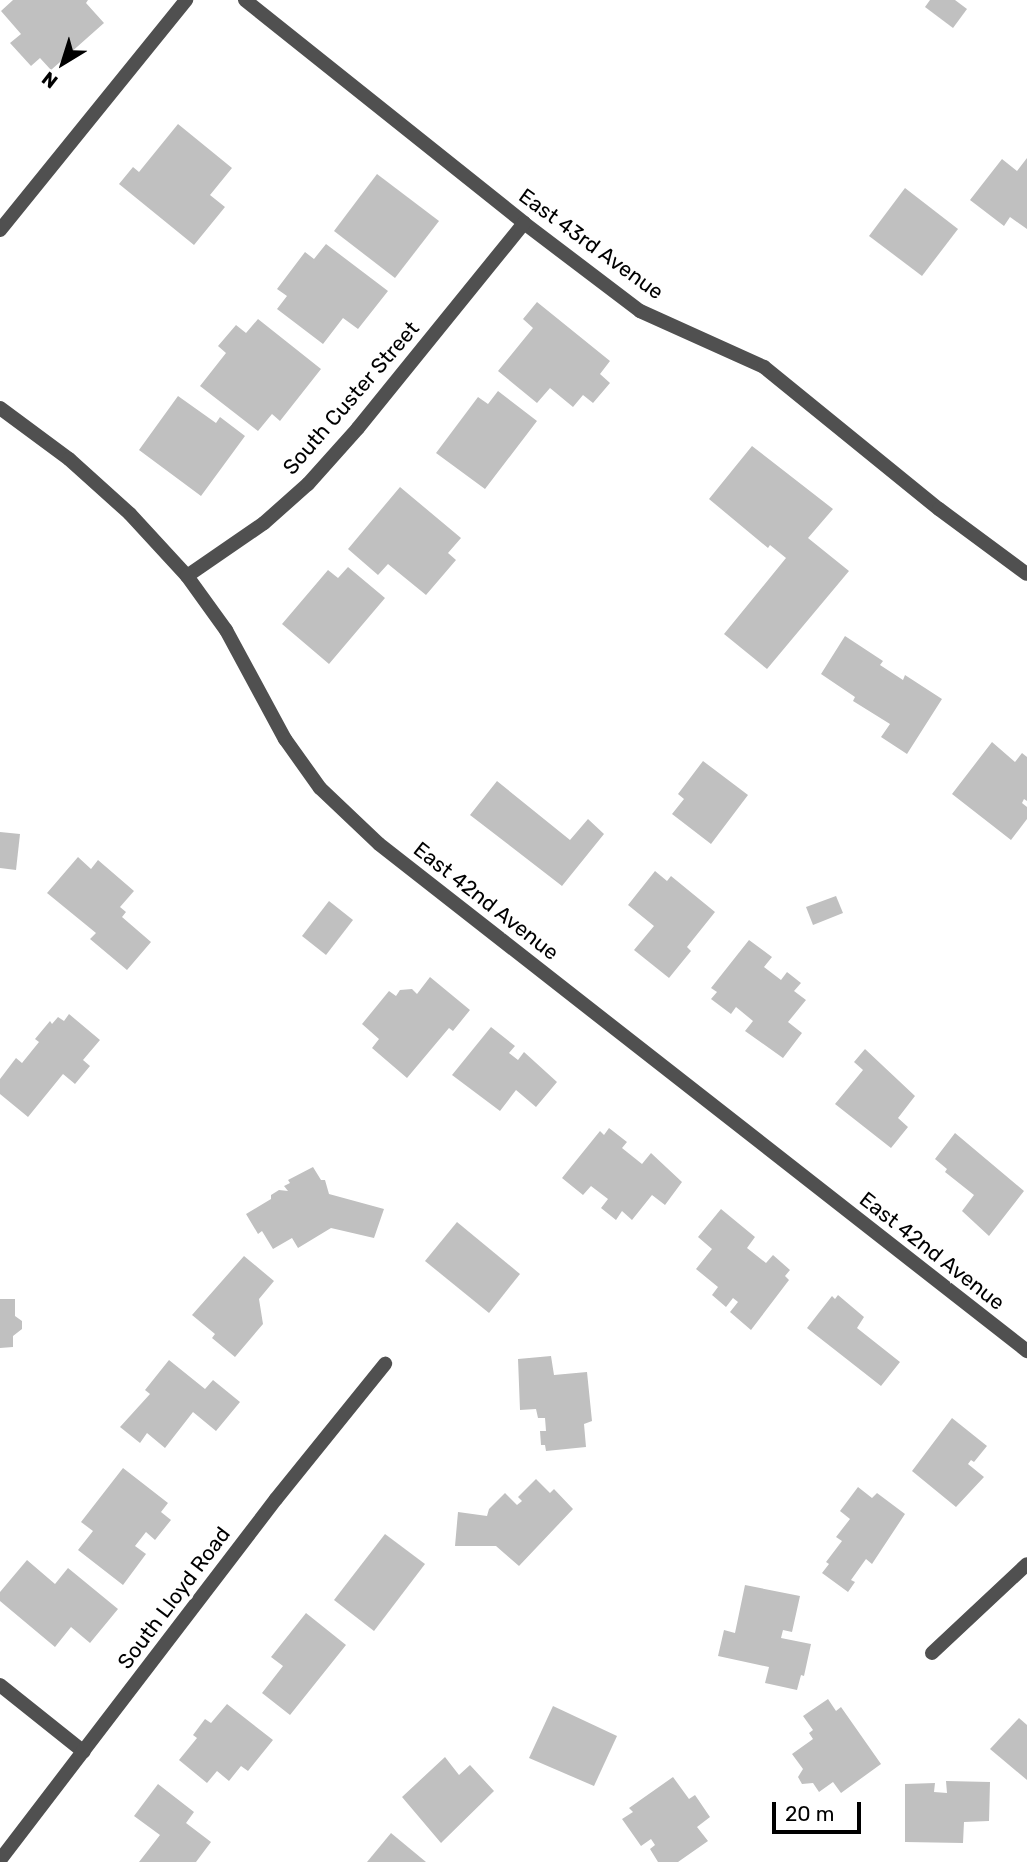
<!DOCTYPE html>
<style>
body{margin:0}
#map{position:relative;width:1027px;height:1862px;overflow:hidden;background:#fff;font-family:Rubik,sans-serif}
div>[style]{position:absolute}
.building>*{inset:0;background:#c0c0c0}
.street>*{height:14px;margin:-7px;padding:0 7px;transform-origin:7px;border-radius:7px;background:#505050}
span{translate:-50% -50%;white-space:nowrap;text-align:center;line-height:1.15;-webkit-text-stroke:7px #fff;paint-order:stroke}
.street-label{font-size:21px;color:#000}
.north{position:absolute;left:28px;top:28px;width:70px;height:70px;-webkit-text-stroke:5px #fff;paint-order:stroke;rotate:218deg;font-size:19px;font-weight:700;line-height:28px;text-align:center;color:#000}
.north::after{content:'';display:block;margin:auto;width:24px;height:32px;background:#000;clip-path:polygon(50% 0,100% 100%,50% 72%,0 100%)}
.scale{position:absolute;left:772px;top:1802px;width:89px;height:32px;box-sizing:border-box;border:4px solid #000;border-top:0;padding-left:9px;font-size:21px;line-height:24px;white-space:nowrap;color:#000;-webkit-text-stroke:5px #fff;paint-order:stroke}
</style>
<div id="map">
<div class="building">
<i style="clip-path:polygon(13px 0,88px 0,86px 3px,104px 23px,51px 70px,40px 58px,31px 66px,10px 43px,21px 34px,1px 11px)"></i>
<i style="clip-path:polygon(930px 0,955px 0,967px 9px,953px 28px,925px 7px)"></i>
<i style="clip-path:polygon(178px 124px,232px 168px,210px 195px,225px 207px,194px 245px,119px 184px,133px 167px,139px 172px)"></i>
<i style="clip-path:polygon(1027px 158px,1027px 229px,1010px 217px,1004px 226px,970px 200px,1002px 159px,1017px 171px)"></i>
<i style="clip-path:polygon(377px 174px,439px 221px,395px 278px,334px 231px)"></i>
<i style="clip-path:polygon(905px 188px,958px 229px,922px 276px,869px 236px)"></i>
<i style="clip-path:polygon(326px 244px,388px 291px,358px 329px,343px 318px,323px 344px,277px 309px,287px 296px,277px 289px,305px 252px,314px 259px)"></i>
<i style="clip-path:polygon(537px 302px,610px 361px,600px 374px,610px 383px,593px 403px,583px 395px,573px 407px,550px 388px,537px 403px,498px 371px,533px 328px,523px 319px)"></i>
<i style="clip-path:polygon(258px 319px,321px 369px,280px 421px,272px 414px,258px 431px,200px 386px,226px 353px,218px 346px,236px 325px,246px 333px)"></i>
<i style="clip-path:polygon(498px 391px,537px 421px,485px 489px,436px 453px,478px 397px,488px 404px)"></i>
<i style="clip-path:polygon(178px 396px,216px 423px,220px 417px,245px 436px,201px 496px,139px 450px)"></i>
<i style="clip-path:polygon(752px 446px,833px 509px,808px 538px,849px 571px,767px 669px,724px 634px,786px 558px,770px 545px,768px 548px,709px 499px)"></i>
<i style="clip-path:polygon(400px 487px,461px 538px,448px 553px,456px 560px,426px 595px,388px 564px,378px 575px,348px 549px)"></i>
<i style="clip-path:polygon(348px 567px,385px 598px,329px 664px,282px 624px,328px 570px,338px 578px)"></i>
<i style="clip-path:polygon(845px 636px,883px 661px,880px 665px,903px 680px,905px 675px,942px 699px,907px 754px,881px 737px,890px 724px,853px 701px,855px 697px,821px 674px)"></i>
<i style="clip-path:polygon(992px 742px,1015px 762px,1022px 753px,1027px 757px,1027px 801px,1024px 799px,1022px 803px,1027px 807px,1027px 819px,1011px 840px,952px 794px)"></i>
<i style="clip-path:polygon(703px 761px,748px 795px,711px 844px,672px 814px,684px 799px,678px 794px)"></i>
<i style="clip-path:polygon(497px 781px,570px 840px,588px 819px,604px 834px,562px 886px,470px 815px)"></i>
<i style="clip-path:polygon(0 832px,20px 834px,16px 870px,0 868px)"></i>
<i style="clip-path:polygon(78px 857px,91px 869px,98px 860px,134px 891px,120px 907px,126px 912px,122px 917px,151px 942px,127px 970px,90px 939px,96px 933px,47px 893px)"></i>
<i style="clip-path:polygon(655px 871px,667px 881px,671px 876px,715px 912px,687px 947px,691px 951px,669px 978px,634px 950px,654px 926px,628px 905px)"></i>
<i style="clip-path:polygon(836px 896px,843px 913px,813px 925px,806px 907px)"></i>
<i style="clip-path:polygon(329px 901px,353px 920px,326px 955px,302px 936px)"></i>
<i style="clip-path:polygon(749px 940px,772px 957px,764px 967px,781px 980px,787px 972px,801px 983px,794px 991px,806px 1000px,788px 1022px,802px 1033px,783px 1058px,745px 1031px,753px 1021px,736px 1007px,731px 1014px,711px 999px,717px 992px,711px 988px)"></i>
<i style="clip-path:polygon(430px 977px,470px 1010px,453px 1031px,449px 1028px,407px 1078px,372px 1048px,379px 1039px,362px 1024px,389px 991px,396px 996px,400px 990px,412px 989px,417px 994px)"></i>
<i style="clip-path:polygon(69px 1014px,100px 1040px,83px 1060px,90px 1066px,75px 1084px,63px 1074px,28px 1117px,0 1094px,0 1079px,16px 1058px,22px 1063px,39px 1042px,35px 1039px,50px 1021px,52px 1024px,58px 1017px,64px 1021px)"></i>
<i style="clip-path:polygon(491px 1027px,515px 1046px,509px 1053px,518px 1060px,524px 1052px,557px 1082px,536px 1107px,516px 1090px,500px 1111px,452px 1075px)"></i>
<i style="clip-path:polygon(865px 1049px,915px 1096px,898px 1118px,908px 1127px,891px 1148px,835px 1104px,863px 1070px,854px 1062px)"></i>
<i style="clip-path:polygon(609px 1128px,627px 1142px,622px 1148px,642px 1164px,651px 1153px,682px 1182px,665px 1205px,652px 1195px,632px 1220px,622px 1211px,616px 1220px,601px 1208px,608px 1199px,591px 1186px,583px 1195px,562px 1178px,600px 1131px,604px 1135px)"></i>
<i style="clip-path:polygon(955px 1133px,1024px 1191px,989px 1236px,962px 1211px,974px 1195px,945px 1172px,947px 1169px,935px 1159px)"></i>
<i style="clip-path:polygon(313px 1167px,321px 1180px,325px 1180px,329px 1194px,384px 1209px,374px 1238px,331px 1228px,298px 1248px,292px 1238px,273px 1249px,262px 1231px,258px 1234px,246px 1214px,271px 1199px,271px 1195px,279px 1190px,288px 1191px,284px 1186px,290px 1183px,288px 1180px)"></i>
<i style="clip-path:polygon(721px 1209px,755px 1237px,747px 1248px,766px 1263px,773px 1255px,790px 1270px,785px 1276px,789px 1280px,751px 1330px,730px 1312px,738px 1302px,733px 1298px,726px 1307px,712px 1295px,718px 1287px,696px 1269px,712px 1249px,698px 1237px)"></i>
<i style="clip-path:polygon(457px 1222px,520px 1274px,489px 1313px,425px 1261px)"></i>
<i style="clip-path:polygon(244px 1256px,274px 1281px,259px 1299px,263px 1324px,235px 1357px,212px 1338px,215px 1334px,192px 1315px)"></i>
<i style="clip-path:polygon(838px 1295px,864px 1317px,857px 1328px,900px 1362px,881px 1386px,807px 1328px,832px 1296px,835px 1299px)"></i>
<i style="clip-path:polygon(0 1299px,15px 1299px,15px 1316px,22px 1321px,22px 1329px,13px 1336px,13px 1347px,0 1348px)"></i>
<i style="clip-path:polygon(551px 1356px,554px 1375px,587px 1372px,592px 1421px,584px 1424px,586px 1447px,546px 1451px,545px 1445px,541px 1445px,540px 1431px,546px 1431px,545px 1418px,538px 1418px,536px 1409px,520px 1410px,518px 1359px)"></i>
<i style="clip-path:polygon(169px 1360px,205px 1389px,213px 1380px,240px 1402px,216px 1431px,193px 1412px,165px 1448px,147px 1433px,140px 1443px,120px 1427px,150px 1394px,145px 1390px)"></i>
<i style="clip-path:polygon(952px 1418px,987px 1446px,974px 1462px,971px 1460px,968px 1464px,984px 1477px,956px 1507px,912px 1471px)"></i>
<i style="clip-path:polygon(123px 1468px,168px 1503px,161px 1512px,171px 1520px,155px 1540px,146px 1532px,135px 1546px,146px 1554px,123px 1585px,78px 1550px,93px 1531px,81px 1522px)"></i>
<i style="clip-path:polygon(536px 1479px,550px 1493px,554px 1489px,573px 1509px,519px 1566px,496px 1546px,455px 1546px,458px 1512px,487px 1516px,489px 1509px,505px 1493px,517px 1505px,522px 1501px,518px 1497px)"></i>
<i style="clip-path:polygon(858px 1487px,872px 1498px,877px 1493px,905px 1514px,872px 1564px,866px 1559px,851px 1580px,855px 1582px,848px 1592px,822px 1573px,829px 1564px,826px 1562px,842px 1541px,836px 1537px,850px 1519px,840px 1511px)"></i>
<i style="clip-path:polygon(385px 1534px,425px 1564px,374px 1631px,334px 1600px)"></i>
<i style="clip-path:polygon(27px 1560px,55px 1584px,68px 1568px,118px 1609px,90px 1643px,71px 1627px,55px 1647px,0 1601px,0 1592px)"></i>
<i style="clip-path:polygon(745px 1585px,800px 1596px,792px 1632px,783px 1630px,781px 1638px,811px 1644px,804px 1676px,801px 1675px,797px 1690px,765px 1683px,769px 1667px,718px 1656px,724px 1630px,735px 1633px)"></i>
<i style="clip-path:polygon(306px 1613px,346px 1645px,290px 1715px,262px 1693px,283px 1666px,271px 1657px)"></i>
<i style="clip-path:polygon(828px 1699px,836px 1711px,841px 1707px,881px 1764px,841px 1793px,833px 1782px,819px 1792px,813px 1783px,802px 1784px,798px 1777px,803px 1769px,792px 1754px,813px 1739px,809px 1733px,813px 1730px,803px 1716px)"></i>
<i style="clip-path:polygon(227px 1704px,273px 1740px,248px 1771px,241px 1766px,229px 1781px,217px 1771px,207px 1783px,179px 1760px,197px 1738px,193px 1735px,205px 1719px,211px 1723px)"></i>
<i style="clip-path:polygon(553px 1706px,617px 1736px,594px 1786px,529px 1758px)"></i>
<i style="clip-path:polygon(1019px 1718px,1027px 1725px,1027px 1780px,990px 1749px)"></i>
<i style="clip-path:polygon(445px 1757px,459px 1775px,470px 1765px,494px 1791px,441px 1843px,402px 1797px)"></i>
<i style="clip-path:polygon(673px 1777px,689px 1799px,695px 1795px,710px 1817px,697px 1827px,708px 1841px,678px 1862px,658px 1862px,650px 1849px,655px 1845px,651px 1839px,641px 1846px,622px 1819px,633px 1812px,629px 1808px)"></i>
<i style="clip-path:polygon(946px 1781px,990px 1782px,989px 1821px,964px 1822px,963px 1843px,905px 1842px,905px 1784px,935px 1783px,934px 1792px,947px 1793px)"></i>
<i style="clip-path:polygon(158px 1784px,194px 1812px,186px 1823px,211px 1842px,196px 1862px,139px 1862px,160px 1835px,134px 1816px)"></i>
<i style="clip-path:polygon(391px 1833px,426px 1862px,367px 1862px)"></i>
</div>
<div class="street">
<i style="left:245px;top:0;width:357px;rotate:38.6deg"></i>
<i style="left:524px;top:223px;width:146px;rotate:37.2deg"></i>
<i style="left:640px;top:311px;width:136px;rotate:24.3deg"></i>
<i style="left:764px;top:367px;width:225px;rotate:39.1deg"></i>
<i style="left:939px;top:509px;width:109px;rotate:36.5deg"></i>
<i style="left:0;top:230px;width:296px;rotate:-51deg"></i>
<i style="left:0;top:408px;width:86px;rotate:36.5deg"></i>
<i style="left:69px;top:459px;width:82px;rotate:42deg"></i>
<i style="left:130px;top:514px;width:84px;rotate:47.4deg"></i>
<i style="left:187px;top:576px;width:67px;rotate:54.2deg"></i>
<i style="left:226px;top:630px;width:124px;rotate:61.6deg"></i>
<i style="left:285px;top:739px;width:60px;rotate:54.5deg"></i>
<i style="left:320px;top:788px;width:81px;rotate:43.5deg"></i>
<i style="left:379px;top:844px;width:823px;rotate:38.04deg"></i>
<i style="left:187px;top:576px;width:93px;rotate:-34.5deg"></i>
<i style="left:264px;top:523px;width:59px;rotate:-41.6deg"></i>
<i style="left:308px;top:484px;width:75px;rotate:-48.2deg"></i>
<i style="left:358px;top:428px;width:264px;rotate:-51deg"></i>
<i style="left:932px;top:1653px;width:130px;rotate:-43.1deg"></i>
<i style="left:0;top:1685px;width:107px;rotate:38.6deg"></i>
<i style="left:0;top:1860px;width:454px;rotate:-52.6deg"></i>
<i style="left:276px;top:1499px;width:174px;rotate:-51.1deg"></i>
</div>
<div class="street-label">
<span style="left:591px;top:244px;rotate:36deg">East 43rd Avenue</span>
<span style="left:351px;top:398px;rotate:-49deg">South Custer Street</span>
<span style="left:486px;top:901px;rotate:38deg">East 42nd Avenue</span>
<span style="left:932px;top:1251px;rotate:38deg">East 42nd Avenue</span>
<span style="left:174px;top:1598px;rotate:-53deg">South Lloyd Road</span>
</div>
<div class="north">N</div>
<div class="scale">20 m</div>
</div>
